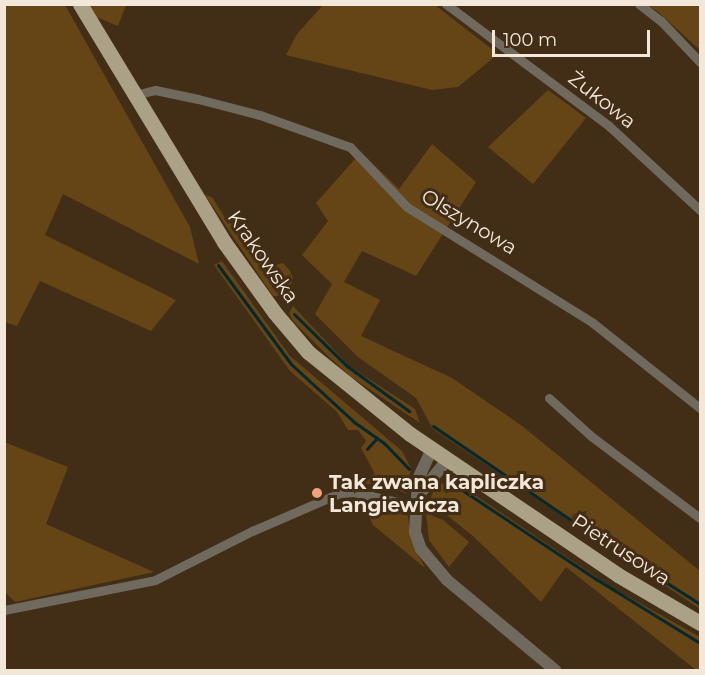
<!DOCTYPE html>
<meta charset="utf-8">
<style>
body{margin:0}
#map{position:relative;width:705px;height:675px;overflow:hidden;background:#422e17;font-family:Montserrat,sans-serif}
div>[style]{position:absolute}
.green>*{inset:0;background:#654415}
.stream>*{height:3px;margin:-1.5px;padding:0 1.5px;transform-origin:1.5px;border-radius:1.5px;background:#04292c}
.minor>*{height:9px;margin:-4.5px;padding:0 4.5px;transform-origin:4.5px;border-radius:4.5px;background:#6f6a5d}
.tertiary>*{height:12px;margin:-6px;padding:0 6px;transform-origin:6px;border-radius:6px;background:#6f6a5d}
.primary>*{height:15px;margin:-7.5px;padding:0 7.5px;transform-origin:7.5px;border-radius:7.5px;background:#aba186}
.dots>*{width:16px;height:16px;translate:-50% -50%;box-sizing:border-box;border:3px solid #422e17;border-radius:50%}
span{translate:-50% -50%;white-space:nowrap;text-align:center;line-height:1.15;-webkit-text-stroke:6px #422e17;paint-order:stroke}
.street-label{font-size:20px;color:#f3e7d9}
.poi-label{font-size:20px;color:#f3e7d9;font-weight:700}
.left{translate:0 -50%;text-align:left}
.frame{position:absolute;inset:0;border:6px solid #f3e7d9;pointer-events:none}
.scale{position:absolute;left:492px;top:30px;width:158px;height:27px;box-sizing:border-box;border:3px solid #f3e7d9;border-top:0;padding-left:8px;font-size:18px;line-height:21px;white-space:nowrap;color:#f3e7d9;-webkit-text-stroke:4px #422e17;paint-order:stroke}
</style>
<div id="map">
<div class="green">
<i style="clip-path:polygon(5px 4px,65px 5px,190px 227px,199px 264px,63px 194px,45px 235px,176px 300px,151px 331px,40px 281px,17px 326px,5px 322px)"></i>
<i style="clip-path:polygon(89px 5px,126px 5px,118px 26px,96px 17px)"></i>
<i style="clip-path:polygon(323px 5px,435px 5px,498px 54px,458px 87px,432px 90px,286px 55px,297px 34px)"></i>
<i style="clip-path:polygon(647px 5px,700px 5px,700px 50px,657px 11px)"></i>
<i style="clip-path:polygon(548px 90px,586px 118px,533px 184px,488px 147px)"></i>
<i style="clip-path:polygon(432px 144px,476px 182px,416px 276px,362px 251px,344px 282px,380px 300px,361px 336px,452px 378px,521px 425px,700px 571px,700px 609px,433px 429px,416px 398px,358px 357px,315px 314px,332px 284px,302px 255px,328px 221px,316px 203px,361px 152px,399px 189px)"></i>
<i style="clip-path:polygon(205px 195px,212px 197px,227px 221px,264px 251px,268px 267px,283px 263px,290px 271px,293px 279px,287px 296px,273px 296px)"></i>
<i style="clip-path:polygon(222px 261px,290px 356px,402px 451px,411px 468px,406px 493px,369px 484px,342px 483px,375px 474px,361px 448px,366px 441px,358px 430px,348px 430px,337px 412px,290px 371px,214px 265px)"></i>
<i style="clip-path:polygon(293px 306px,349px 366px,415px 409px,420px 423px,351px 377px,330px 358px,293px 321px,289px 313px)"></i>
<i style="clip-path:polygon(4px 442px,68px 467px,46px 524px,154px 572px,15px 602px,5px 592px)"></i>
<i style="clip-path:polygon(443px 483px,457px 483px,611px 587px,700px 637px,700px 670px,696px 670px,566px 567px,541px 602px,473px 536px,429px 501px,435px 488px)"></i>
<i style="clip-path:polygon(374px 502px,407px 513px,413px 543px,425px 568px,373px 525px,367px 512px)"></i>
<i style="clip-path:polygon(426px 513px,443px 520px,469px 542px,449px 567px,429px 540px)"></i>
</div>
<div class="stream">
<i style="left:218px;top:265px;width:123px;rotate:53.6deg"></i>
<i style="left:291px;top:364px;width:86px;rotate:42.6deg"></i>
<i style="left:354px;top:422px;width:37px;rotate:35deg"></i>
<i style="left:384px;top:443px;width:36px;rotate:46deg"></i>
<i style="left:294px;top:314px;width:74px;rotate:44.5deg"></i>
<i style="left:347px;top:366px;width:77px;rotate:36deg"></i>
<i style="left:433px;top:426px;width:206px;rotate:34.3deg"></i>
<i style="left:603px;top:542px;width:115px;rotate:32.6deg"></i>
<i style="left:367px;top:449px;width:15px;rotate:-48deg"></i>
<i style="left:453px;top:484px;width:172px;rotate:33.6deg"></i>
<i style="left:596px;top:579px;width:122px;rotate:31.6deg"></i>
</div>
<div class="minor">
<i style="left:446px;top:4px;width:204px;rotate:36.8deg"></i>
<i style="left:609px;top:126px;width:124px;rotate:42.7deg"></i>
<i style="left:639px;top:4px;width:28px;rotate:38deg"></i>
<i style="left:661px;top:21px;width:57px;rotate:46.4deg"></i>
<i style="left:135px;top:95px;width:21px;rotate:-14deg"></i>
<i style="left:155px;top:90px;width:44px;rotate:11.8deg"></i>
<i style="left:198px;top:99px;width:64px;rotate:14.5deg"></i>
<i style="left:260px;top:115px;width:96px;rotate:19.6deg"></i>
<i style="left:350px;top:147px;width:83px;rotate:46.5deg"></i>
<i style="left:407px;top:207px;width:219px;rotate:31.9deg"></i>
<i style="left:593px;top:323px;width:137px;rotate:38.5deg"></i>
<i style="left:549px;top:398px;width:57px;rotate:42.1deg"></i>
<i style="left:591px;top:436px;width:136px;rotate:37deg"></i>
<i style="left:4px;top:610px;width:154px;rotate:-11.2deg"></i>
<i style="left:155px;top:580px;width:109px;rotate:-26.8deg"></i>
<i style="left:252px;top:531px;width:96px;rotate:-23.4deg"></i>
<i style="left:340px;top:493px;width:14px;rotate:-4deg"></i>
<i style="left:354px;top:492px;width:63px;rotate:12.9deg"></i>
</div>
<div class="tertiary">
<i style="left:432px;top:449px;width:33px;rotate:115deg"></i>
<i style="left:418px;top:479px;width:53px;rotate:93.2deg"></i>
<i style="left:415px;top:532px;width:18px;rotate:71deg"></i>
<i style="left:421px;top:549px;width:40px;rotate:50deg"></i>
<i style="left:447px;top:580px;width:141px;rotate:39.8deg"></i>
<i style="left:418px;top:496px;width:46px;rotate:-51.1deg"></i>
</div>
<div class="primary">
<i style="left:80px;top:4px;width:278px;rotate:58.8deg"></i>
<i style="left:224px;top:242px;width:87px;rotate:54.3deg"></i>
<i style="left:275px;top:313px;width:51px;rotate:49.8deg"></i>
<i style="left:308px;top:352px;width:131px;rotate:38.8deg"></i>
<i style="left:410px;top:434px;width:251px;rotate:34.1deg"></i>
<i style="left:618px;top:575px;width:95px;rotate:30.3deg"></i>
</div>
<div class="dots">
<i style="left:317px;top:493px;background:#f1a27b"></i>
</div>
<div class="street-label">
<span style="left:602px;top:100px;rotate:38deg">Żukowa</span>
<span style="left:469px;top:222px;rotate:31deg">Olszynowa</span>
<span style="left:263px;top:257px;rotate:55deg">Krakowska</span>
<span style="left:621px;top:550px;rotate:33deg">Pietrusowa</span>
</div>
<div class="poi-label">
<span class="left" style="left:329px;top:494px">Tak zwana kapliczka<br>Langiewicza</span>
</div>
<div class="frame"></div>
<div class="scale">100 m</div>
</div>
